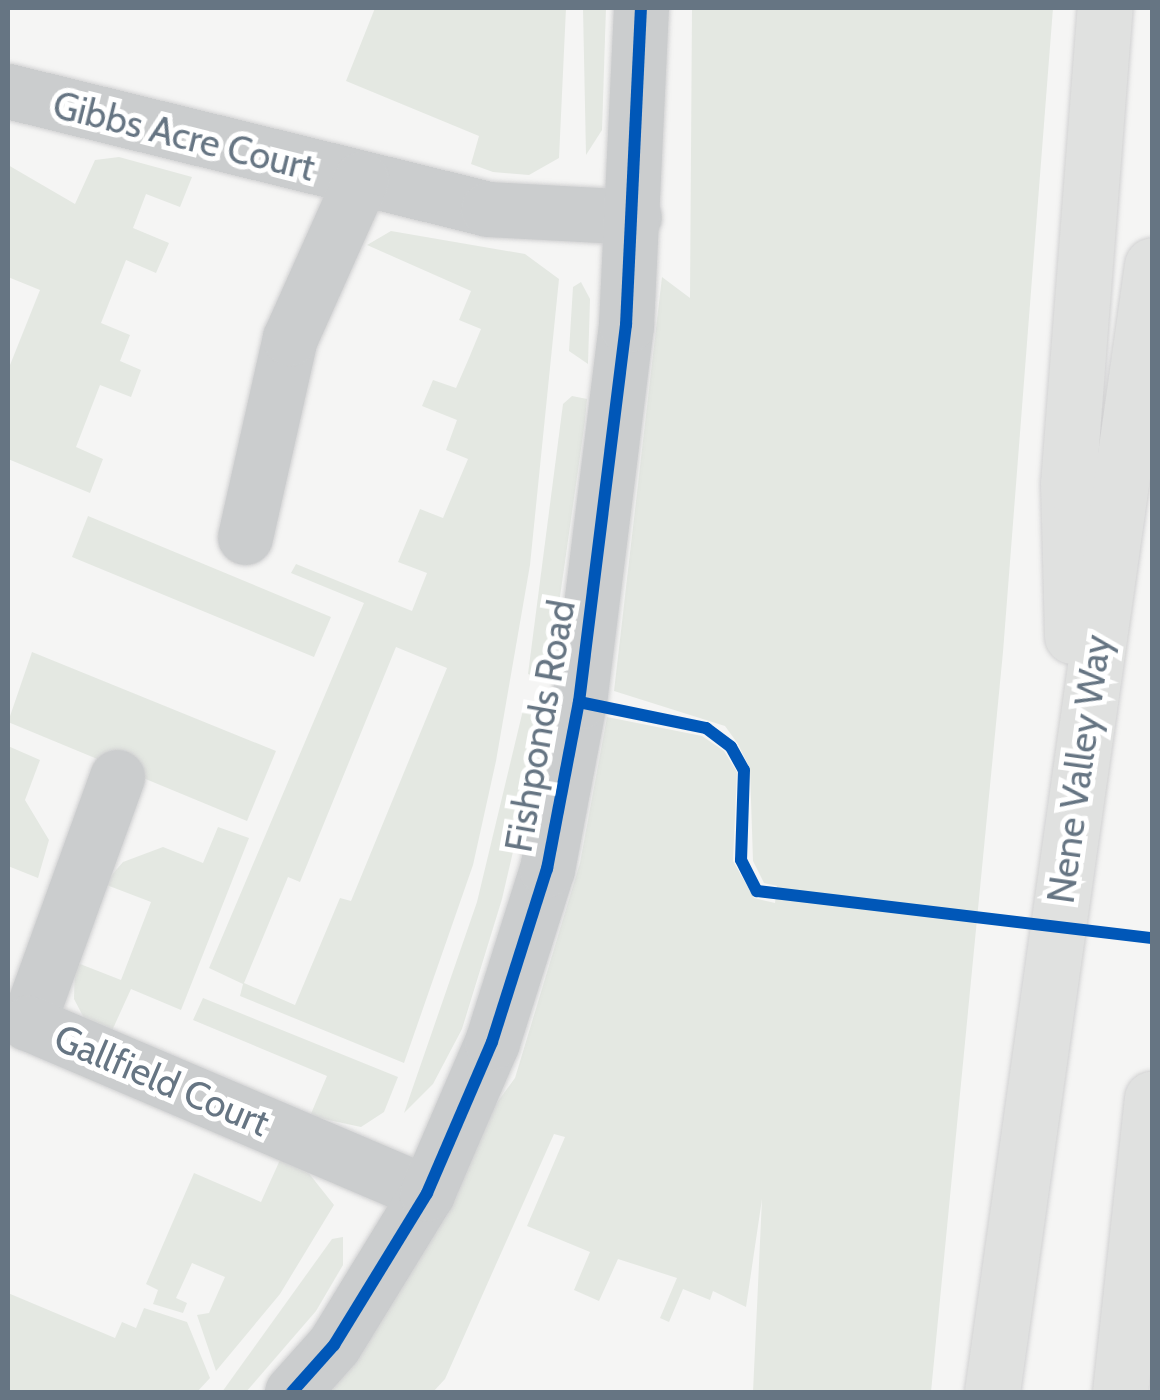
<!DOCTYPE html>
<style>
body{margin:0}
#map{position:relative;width:1160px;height:1400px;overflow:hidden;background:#f5f5f4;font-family:Cabin,sans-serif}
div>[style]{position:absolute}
.green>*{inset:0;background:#e4e8e2}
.roads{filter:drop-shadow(0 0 2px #d1d1d2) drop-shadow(0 0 2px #d1d1d2)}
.minor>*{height:55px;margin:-27.5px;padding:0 27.5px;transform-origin:27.5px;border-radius:27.5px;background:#cbcdce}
.highway>*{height:55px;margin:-27.5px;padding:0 27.5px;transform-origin:27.5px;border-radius:27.5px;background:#e0e1e0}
.cycleway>*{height:12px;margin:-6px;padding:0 6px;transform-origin:6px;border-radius:6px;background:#0057b8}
span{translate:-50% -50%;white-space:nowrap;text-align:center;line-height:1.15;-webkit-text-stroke:10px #fff;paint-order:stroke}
.street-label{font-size:38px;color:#667583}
.frame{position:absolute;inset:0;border:10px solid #667583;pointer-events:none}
</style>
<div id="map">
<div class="green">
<i style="clip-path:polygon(375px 8px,566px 8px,559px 158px,529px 175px,493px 172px,471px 164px,479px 136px,346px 81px)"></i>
<i style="clip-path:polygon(583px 8px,606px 8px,602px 130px,586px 155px)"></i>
<i style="clip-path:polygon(692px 8px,1053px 8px,1003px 652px,931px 1392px,753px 1392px,762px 1199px,746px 1307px,713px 1291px,710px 1300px,683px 1289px,669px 1322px,660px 1318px,677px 1278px,618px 1259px,599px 1301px,574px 1290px,590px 1252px,527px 1226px,565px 1137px,554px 1134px,445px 1379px,433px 1392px,330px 1392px,419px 1259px,488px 1115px,515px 1078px,580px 863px,607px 717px,702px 736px,724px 751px,737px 772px,733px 861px,754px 898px,775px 903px,777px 886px,764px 883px,753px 861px,750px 769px,738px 744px,725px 726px,614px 691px,662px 277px,690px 298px)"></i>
<i style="clip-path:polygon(119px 157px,192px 177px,180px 207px,146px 194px,133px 228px,169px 243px,156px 273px,126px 260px,101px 323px,130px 335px,120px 361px,141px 370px,131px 397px,100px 385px,76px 447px,103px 459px,90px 493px,8px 459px,8px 370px,40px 290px,8px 277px,8px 165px,75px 204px,95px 160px)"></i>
<i style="clip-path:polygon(evenodd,391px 231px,525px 254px,559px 279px,530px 565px,496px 761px,473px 865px,404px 1063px,240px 996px,243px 984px,209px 968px,364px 603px,291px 573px,296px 564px,412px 611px,427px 573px,398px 562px,420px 509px,443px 518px,468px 459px,446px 450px,457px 420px,422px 406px,433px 380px,456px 388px,469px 358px,481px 329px,459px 320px,471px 291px,367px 245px,391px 231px,396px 647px,447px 668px,351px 901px,340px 898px,295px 1005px,244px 983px,288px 877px,300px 882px,396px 647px)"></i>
<i style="clip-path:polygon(581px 282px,590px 299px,588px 364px,569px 351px,573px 287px)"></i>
<i style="clip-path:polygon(572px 396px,587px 399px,585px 421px,548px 681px,528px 674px,563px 404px)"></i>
<i style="clip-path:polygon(88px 516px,331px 617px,314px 657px,72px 557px)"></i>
<i style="clip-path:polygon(32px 652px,276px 751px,247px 821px,8px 722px)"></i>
<i style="clip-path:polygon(523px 710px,544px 718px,502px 899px,462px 1029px,433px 1084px,404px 1113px,477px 902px)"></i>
<i style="clip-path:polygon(8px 746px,40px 760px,25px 800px,49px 840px,38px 878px,8px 866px)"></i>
<i style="clip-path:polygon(218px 827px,249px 838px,181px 1010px,131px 989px,110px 1035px,84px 1018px,74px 999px,75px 962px,121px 980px,151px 902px,104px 884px,123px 862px,163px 847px,203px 863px)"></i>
<i style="clip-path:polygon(203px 998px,398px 1077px,384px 1112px,361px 1127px,310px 1116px,327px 1076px,193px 1020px)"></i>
<i style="clip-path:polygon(280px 1160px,307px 1171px,334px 1205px,280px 1294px,216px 1371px,197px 1315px,209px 1313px,225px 1277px,192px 1263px,176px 1298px,187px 1303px,183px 1313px,153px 1304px,158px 1290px,146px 1284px,194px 1173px,261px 1202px)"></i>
<i style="clip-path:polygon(343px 1237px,343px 1265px,316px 1311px,246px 1392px,222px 1392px,332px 1239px)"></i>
<i style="clip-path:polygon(8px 1293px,115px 1338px,122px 1322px,136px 1328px,144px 1308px,187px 1322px,210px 1378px,197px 1392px,8px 1392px)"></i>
</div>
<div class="roads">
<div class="minor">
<i style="left:8px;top:91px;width:494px;rotate:13.8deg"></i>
<i style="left:488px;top:209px;width:146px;rotate:3.1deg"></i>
<i style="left:245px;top:537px;width:204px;rotate:-77.3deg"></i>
<i style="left:290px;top:338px;width:174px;rotate:-65.9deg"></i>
<i style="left:117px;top:777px;width:262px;rotate:109.9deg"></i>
<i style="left:28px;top:1023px;width:434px;rotate:23.1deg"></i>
<i style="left:292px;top:1392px;width:63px;rotate:-48.2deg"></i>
<i style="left:334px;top:1345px;width:178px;rotate:-58.5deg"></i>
<i style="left:427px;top:1193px;width:164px;rotate:-66.7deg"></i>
<i style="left:492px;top:1042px;width:182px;rotate:-72.4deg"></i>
<i style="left:547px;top:869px;width:170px;rotate:-79.2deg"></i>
<i style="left:579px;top:702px;width:380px;rotate:-82.9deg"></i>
<i style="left:626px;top:325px;width:317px;rotate:-87.3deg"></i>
</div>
<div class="highway">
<i style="left:1072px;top:636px;width:152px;rotate:-91.5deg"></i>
<i style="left:1068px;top:484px;width:477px;rotate:-85.6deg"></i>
<i style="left:992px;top:1392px;width:1138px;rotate:-81.92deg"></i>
<i style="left:1120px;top:1392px;width:295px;rotate:-83.8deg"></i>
</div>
</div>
<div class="cycleway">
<i style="left:579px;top:702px;width:130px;rotate:11.6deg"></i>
<i style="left:706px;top:728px;width:31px;rotate:37deg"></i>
<i style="left:731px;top:747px;width:26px;rotate:61deg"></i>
<i style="left:744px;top:770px;width:90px;rotate:91.9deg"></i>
<i style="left:741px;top:860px;width:35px;rotate:63deg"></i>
<i style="left:757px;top:891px;width:398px;rotate:6.8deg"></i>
<i style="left:292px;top:1392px;width:63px;rotate:-48.2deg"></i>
<i style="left:334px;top:1345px;width:178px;rotate:-58.5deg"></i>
<i style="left:427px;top:1193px;width:164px;rotate:-66.7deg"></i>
<i style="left:492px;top:1042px;width:182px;rotate:-72.4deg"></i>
<i style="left:547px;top:869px;width:170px;rotate:-79.2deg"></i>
<i style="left:579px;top:702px;width:380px;rotate:-82.9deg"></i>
<i style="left:626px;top:325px;width:317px;rotate:-87.3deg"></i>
</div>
<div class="street-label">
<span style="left:184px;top:136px;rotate:14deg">Gibbs Acre Court</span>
<span style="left:540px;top:726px;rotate:-80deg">Fishponds Road</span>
<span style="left:1079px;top:769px;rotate:-82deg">Nene Valley Way</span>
<span style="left:162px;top:1080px;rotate:23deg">Gallfield Court</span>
</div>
<div class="frame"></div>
</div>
